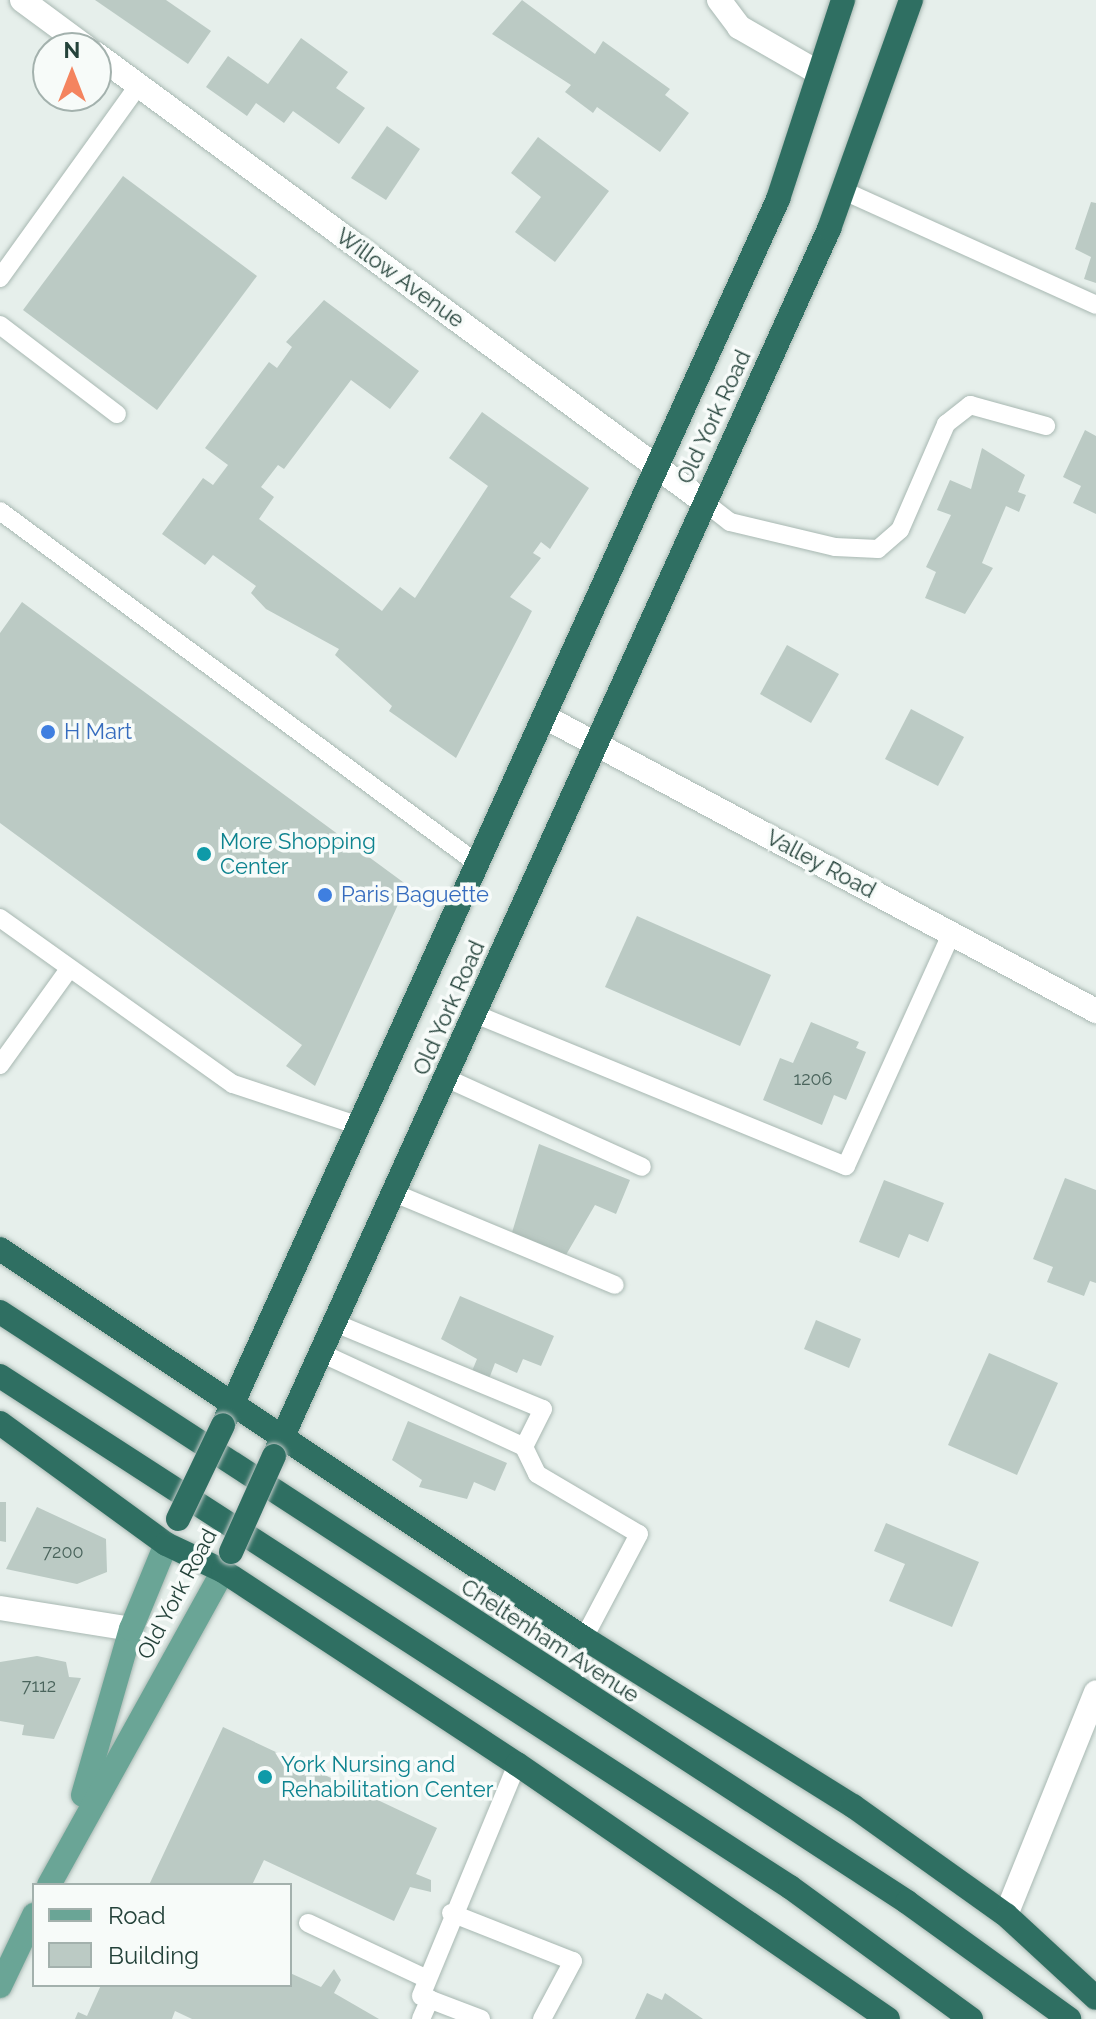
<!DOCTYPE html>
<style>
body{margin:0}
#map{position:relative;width:1096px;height:2019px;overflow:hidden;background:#e6efeb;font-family:Raleway,sans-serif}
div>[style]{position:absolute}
.building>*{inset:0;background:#bbcac4}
.roads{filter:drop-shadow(0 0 2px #a8b8b2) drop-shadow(0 0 2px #a8b8b2)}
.lane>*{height:18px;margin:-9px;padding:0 9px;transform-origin:9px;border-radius:9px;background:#fff}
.street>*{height:24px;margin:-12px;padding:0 12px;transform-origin:12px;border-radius:12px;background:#fff}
.primary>*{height:24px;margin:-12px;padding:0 12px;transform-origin:12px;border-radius:12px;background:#6aa596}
.highway>*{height:24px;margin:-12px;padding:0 12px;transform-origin:12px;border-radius:12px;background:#2f6f62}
.bridges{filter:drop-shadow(0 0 2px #c2cac8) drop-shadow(0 0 2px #c2cac8)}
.highway-bridge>*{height:24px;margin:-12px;padding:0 12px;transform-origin:12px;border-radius:12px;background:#2f6f62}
.dots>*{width:22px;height:22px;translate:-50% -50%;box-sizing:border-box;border:4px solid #f7fbf9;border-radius:50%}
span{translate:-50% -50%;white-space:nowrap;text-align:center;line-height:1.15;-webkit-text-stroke:7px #f7fbf9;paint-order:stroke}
.number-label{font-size:18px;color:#4a645c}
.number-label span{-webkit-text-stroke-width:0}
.street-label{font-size:22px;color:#24423a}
.shop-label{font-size:22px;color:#366cbe}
.left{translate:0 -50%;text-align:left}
.culture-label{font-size:22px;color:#0d838f}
.legend{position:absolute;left:32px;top:1883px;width:260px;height:104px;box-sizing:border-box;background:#f7fbf9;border:2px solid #a3b1ad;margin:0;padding:10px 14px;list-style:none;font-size:24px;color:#24423a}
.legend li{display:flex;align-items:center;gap:16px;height:40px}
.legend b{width:40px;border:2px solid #a3b1ad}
.north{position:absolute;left:32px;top:32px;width:80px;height:80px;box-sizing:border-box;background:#f7fbf9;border:2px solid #a3b1ad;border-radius:50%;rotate:0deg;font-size:22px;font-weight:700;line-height:32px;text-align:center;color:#24423a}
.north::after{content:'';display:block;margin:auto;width:28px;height:36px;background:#f4845f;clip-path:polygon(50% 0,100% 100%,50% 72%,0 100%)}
</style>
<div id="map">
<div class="building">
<i style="clip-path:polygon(95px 0,166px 0,211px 31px,188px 64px)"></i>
<i style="clip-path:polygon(522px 0,595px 54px,603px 41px,670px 89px,665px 95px,689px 113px,660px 152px,597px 107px,593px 113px,565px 92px,571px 85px,492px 34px)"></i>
<i style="clip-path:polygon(301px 38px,348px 72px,336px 88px,365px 108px,339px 144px,293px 111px,284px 123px,256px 103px,247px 116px,206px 87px,228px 56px,268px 84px)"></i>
<i style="clip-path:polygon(387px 126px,420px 149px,386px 200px,351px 178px)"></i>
<i style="clip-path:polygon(538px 137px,609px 191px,555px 262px,515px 232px,541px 197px,511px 173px)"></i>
<i style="clip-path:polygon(123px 176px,257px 276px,157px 410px,23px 310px)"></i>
<i style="clip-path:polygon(1091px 202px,1096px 203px,1096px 283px,1084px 279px,1091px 257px,1075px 249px)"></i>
<i style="clip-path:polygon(324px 300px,419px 371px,390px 409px,351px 380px,284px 469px,278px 465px,261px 487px,274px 497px,259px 519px,382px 611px,400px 587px,415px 598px,488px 486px,449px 458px,482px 412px,589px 488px,550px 549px,541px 542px,533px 553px,541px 558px,510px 597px,532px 611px,456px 758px,389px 711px,392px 706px,335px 655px,339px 649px,266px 609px,251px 593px,256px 586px,213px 555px,205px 565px,162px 534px,203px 478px,213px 485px,228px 465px,205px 448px,269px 362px,277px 368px,292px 347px,286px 342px)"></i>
<i style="clip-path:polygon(1085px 430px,1096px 436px,1096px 514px,1073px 503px,1081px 486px,1063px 477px)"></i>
<i style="clip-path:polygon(982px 448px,1025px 475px,1018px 492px,1026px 495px,1019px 512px,1006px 506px,982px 563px,993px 568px,965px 614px,925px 598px,936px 572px,926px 567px,951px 515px,937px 510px,950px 480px,971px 489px)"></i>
<i style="clip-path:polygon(22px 602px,407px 885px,315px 1086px,286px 1066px,302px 1045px,0 823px,0 633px)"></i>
<i style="clip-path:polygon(787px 645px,839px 674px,811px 723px,760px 694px)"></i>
<i style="clip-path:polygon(911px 709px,964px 737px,938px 786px,885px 759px)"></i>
<i style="clip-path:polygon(637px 916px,771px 975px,740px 1046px,605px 987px)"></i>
<i style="clip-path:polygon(811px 1022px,859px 1042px,856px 1048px,866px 1052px,846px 1100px,834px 1095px,822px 1125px,763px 1100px,780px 1058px,793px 1063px)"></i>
<i style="clip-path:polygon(539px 1144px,630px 1180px,616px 1214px,595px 1205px,563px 1260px,510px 1239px)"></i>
<i style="clip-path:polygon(1065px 1178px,1096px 1190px,1096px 1283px,1090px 1281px,1084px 1296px,1047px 1282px,1053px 1267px,1033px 1259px)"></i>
<i style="clip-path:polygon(884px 1180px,944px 1203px,928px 1242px,909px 1234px,899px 1258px,859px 1242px)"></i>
<i style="clip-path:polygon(460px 1296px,554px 1336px,541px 1366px,523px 1359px,517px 1373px,495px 1363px,489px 1379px,472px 1371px,477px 1359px,441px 1339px)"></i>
<i style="clip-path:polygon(816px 1320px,861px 1339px,849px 1368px,804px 1349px)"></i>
<i style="clip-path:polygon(989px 1353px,1058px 1383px,1017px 1475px,948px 1445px)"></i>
<i style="clip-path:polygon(408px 1421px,507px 1463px,495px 1491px,474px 1482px,467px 1499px,419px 1487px,422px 1480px,392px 1460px)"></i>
<i style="clip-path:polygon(0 1502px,6px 1502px,6px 1542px,0 1541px)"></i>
<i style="clip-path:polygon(37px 1507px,106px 1539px,107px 1572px,77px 1584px,6px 1569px)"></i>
<i style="clip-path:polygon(886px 1523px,979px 1562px,952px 1627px,889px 1601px,905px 1564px,874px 1551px)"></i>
<i style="clip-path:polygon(37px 1656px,66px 1662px,69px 1677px,81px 1678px,54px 1739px,22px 1735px,24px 1725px,0 1721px,0 1662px)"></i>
<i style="clip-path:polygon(223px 1727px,437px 1828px,416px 1874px,431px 1880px,431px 1892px,410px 1887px,394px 1921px,264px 1860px,252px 1885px,149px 1885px)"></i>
<i style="clip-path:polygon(334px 1969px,341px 1980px,334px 1993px,379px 2019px,192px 2019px,175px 2011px,172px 2019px,75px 2019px,78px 2012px,87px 2016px,101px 1985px,290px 1985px,290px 1973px,321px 1987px)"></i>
<i style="clip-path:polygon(647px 1993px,662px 2000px,665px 1993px,703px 2019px,635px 2019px)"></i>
</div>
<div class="roads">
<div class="lane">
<i style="left:844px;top:191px;width:277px;rotate:24.3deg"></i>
<i style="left:0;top:278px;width:236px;rotate:-54.3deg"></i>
<i style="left:0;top:325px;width:147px;rotate:37.3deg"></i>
<i style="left:703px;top:501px;width:34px;rotate:38deg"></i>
<i style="left:730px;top:522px;width:108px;rotate:13.4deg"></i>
<i style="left:835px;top:547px;width:43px;rotate:2.7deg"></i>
<i style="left:878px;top:549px;width:29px;rotate:-41deg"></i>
<i style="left:900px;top:530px;width:116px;rotate:-66.5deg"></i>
<i style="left:946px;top:424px;width:31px;rotate:-38deg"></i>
<i style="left:970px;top:405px;width:79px;rotate:15.4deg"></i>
<i style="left:0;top:511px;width:594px;rotate:36.45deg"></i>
<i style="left:0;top:918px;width:286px;rotate:35.5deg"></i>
<i style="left:233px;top:1084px;width:133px;rotate:18.4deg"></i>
<i style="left:475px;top:1014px;width:401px;rotate:22.3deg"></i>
<i style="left:846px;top:1166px;width:255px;rotate:-65.6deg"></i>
<i style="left:0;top:1065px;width:118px;rotate:-54.3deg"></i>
<i style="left:446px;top:1078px;width:215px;rotate:24.4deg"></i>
<i style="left:394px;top:1193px;width:239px;rotate:22.6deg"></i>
<i style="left:335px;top:1323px;width:225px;rotate:22.5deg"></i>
<i style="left:543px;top:1409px;width:42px;rotate:116.6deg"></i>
<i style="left:321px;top:1353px;width:224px;rotate:24.8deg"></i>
<i style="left:524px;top:1447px;width:30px;rotate:64deg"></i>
<i style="left:537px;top:1474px;width:118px;rotate:30.5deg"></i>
<i style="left:639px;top:1534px;width:118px;rotate:117.9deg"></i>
<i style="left:451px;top:1913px;width:131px;rotate:21.5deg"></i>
<i style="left:573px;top:1961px;width:66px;rotate:118.1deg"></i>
<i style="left:308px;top:1923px;width:132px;rotate:25.2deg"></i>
<i style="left:421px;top:2019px;width:22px;rotate:-66deg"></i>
<i style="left:481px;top:2019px;width:64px;rotate:-159deg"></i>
<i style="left:421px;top:1996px;width:251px;rotate:-67.5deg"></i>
</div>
<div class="street">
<i style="left:22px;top:0;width:81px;rotate:36.4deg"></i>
<i style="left:719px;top:0;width:34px;rotate:53deg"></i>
<i style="left:739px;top:27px;width:92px;rotate:29.9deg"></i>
<i style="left:96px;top:54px;width:754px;rotate:36.37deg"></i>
<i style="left:545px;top:717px;width:625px;rotate:28.08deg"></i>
<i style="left:0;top:1608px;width:133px;rotate:9.1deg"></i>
<i style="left:1006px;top:1915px;width:240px;rotate:-68deg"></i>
</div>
<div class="primary">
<i style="left:83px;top:1795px;width:173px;rotate:-73.9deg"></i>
<i style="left:131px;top:1629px;width:92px;rotate:-67.6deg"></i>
<i style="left:49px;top:1885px;width:359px;rotate:-61deg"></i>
<i style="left:0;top:1986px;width:79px;rotate:-64.4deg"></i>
</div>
<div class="highway">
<i style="left:0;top:1249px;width:702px;rotate:33.67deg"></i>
<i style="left:584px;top:1638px;width:317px;rotate:32deg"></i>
<i style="left:853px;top:1806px;width:188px;rotate:35.5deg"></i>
<i style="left:1006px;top:1915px;width:122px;rotate:42.7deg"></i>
<i style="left:0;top:1312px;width:1082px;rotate:33.04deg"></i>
<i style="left:907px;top:1902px;width:200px;rotate:35.8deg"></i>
<i style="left:0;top:1376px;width:941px;rotate:32.9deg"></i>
<i style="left:790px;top:1887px;width:224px;rotate:36.1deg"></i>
<i style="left:0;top:1423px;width:205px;rotate:36.1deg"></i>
<i style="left:166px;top:1544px;width:63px;rotate:25.3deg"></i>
<i style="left:223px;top:1571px;width:352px;rotate:33.3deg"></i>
<i style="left:517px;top:1764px;width:450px;rotate:34.5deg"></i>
<i style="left:223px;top:1425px;width:1346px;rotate:-65.64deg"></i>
<i style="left:778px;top:199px;width:209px;rotate:-71.9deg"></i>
<i style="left:274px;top:1456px;width:1347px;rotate:-65.66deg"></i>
<i style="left:829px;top:229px;width:243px;rotate:-70.3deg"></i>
</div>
</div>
<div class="bridges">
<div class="highway-bridge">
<i style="left:178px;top:1519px;width:104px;rotate:-64.4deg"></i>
<i style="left:231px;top:1552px;width:105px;rotate:-65.9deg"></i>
</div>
</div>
<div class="dots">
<i style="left:48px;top:732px;background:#3f7fe0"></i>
<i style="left:204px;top:854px;background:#0f9aa8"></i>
<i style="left:325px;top:895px;background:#3f7fe0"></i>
<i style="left:265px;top:1777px;background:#0f9aa8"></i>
</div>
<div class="number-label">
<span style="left:813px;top:1079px">1206</span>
<span style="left:63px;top:1552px">7200</span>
<span style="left:39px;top:1686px">7112</span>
</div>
<div class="street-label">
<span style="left:400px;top:278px;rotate:36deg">Willow Avenue</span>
<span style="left:714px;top:417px;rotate:-65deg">Old York Road</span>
<span style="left:821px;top:864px;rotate:28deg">Valley Road</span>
<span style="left:449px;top:1008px;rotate:-66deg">Old York Road</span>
<span style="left:177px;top:1594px;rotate:-62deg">Old York Road</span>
<span style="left:550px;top:1641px;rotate:33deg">Cheltenham Avenue</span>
</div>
<div class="shop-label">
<span class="left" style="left:64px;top:732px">H Mart</span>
<span class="left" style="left:341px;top:895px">Paris Baguette</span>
</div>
<div class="culture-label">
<span class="left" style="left:220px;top:854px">More Shopping<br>Center</span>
<span class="left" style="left:281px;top:1777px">York Nursing and<br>Rehabilitation Center</span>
</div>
<ul class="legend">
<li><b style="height:10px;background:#6aa596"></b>Road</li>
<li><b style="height:22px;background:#bbcac4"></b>Building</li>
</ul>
<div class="north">N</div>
</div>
